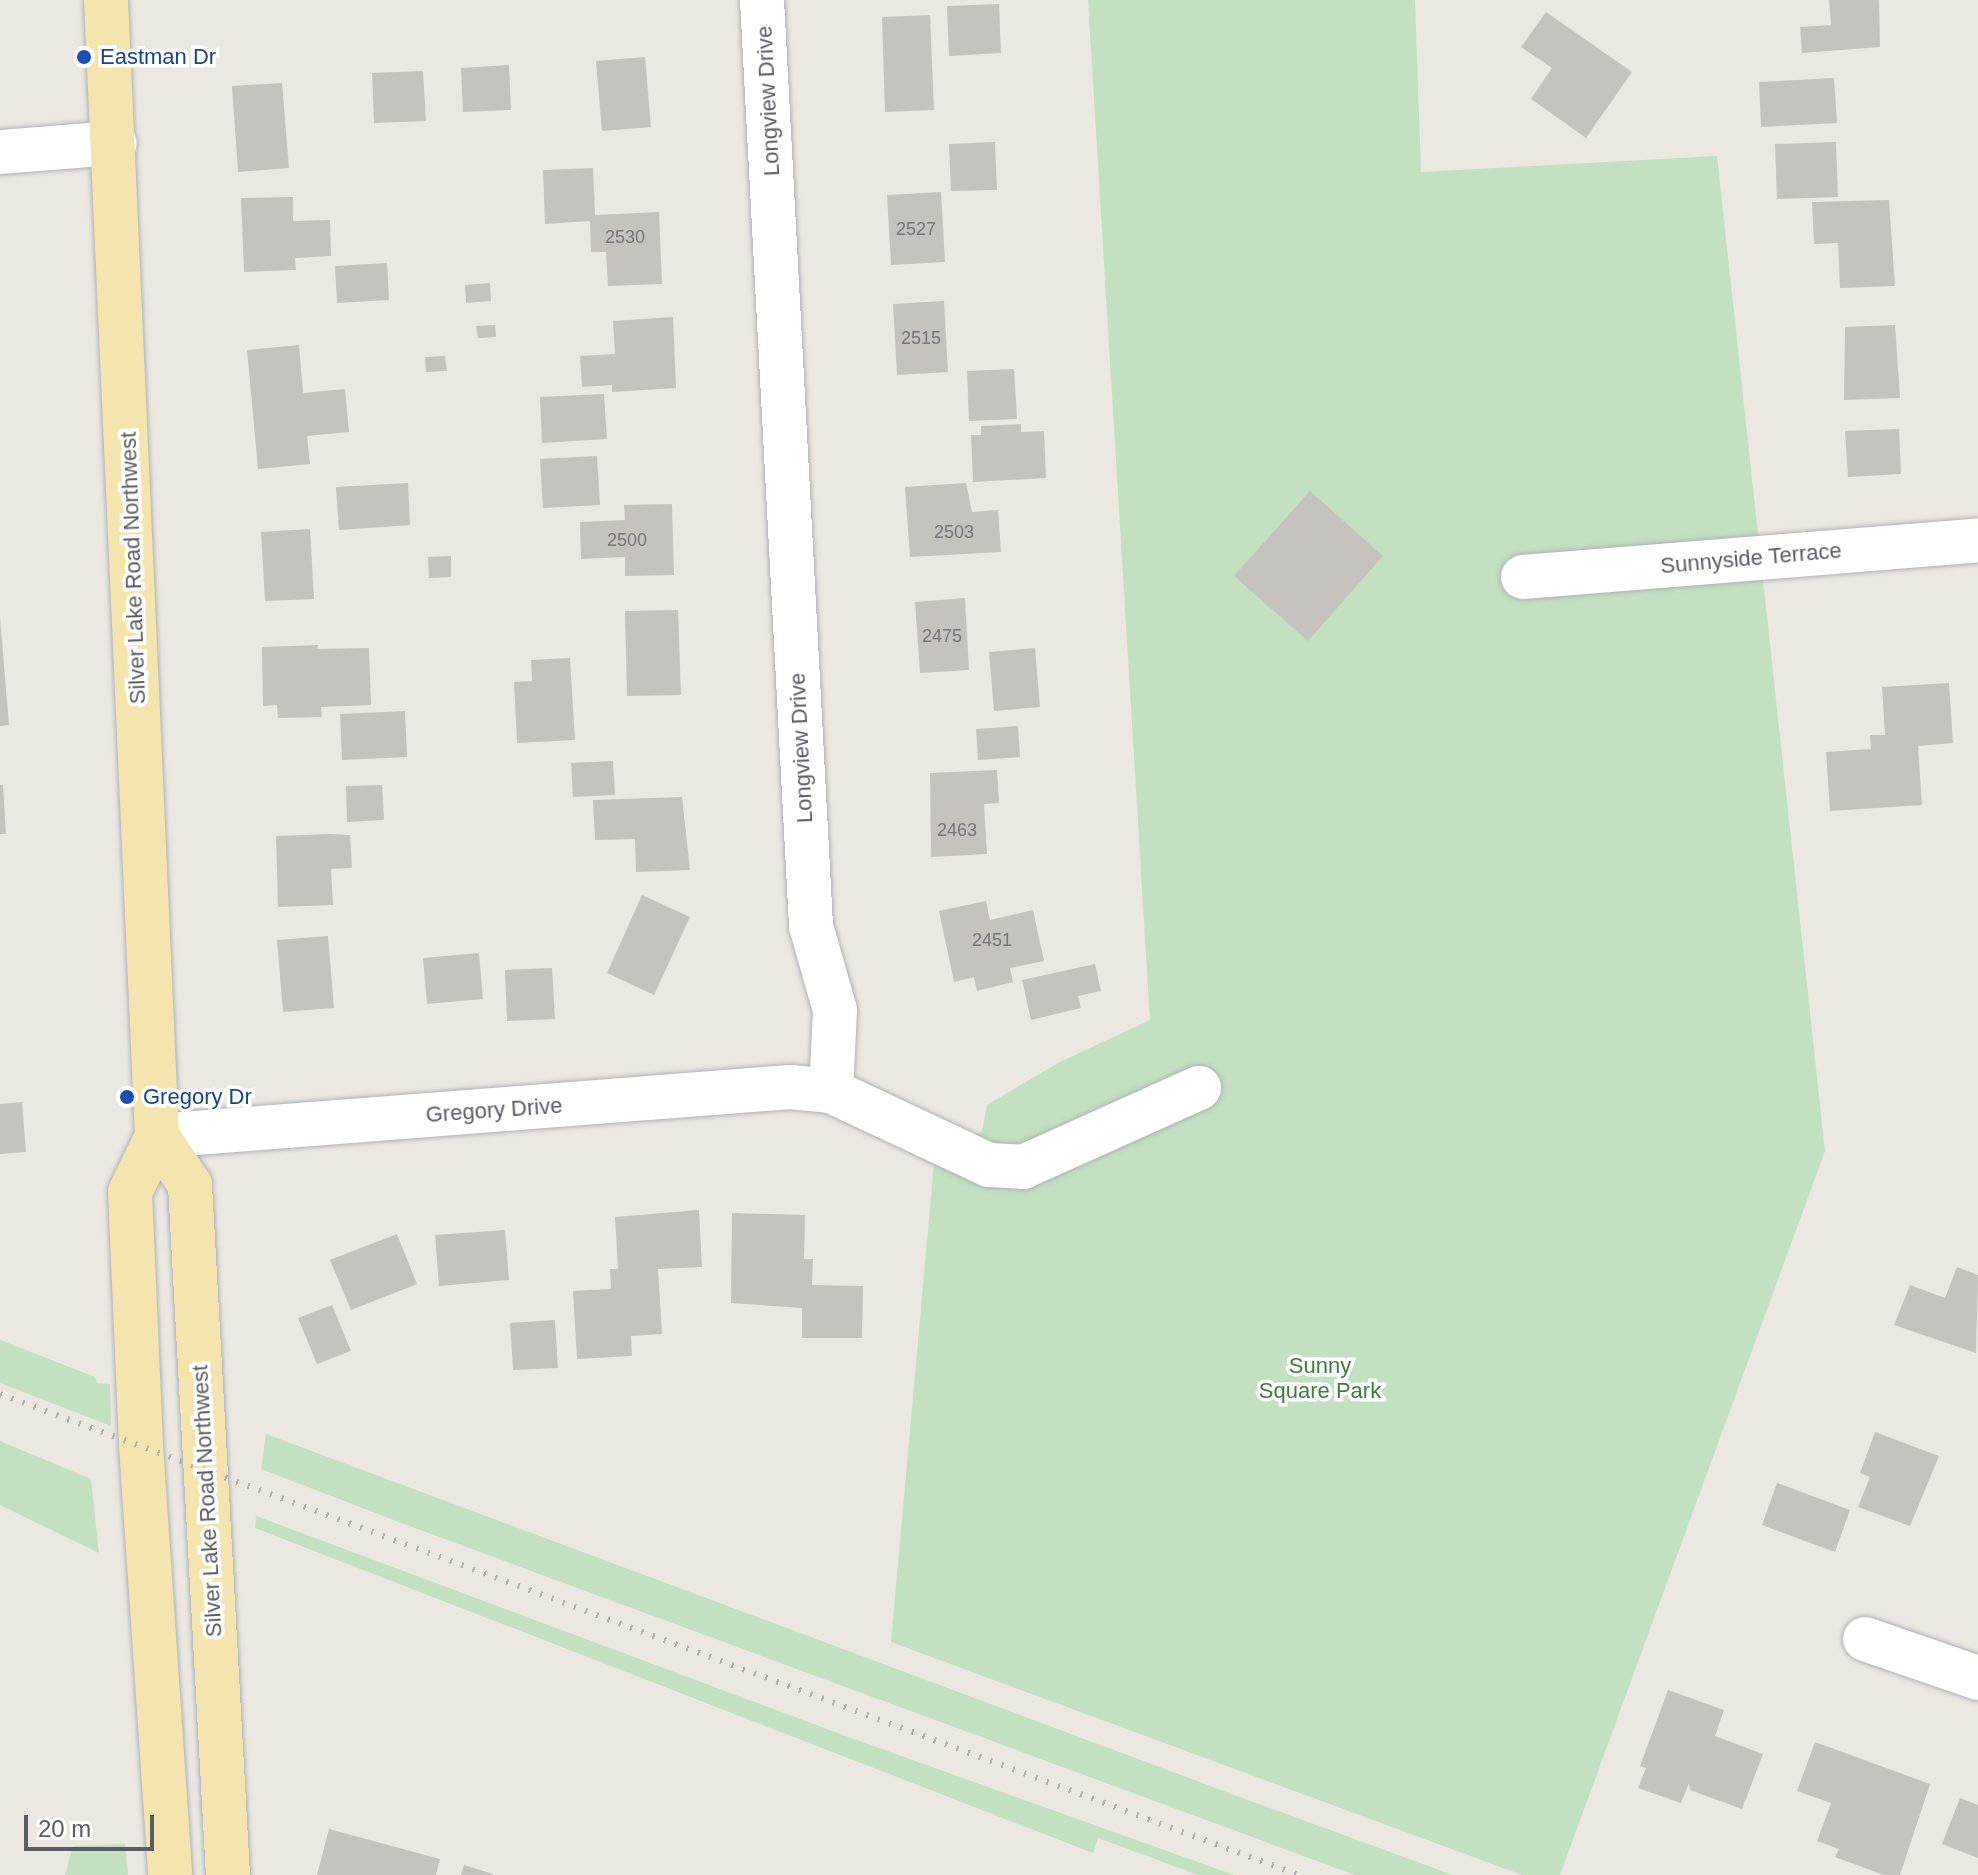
<!DOCTYPE html>
<style>
body{margin:0}
#map{position:relative;width:1978px;height:1875px;overflow:hidden;background:#ebe8e2;font-family:Helvetica,sans-serif}
div>[style]{position:absolute}
.green>*{inset:0;background:#c3e0c1}
.building>*{inset:0;background:#c6c3be}
.roads{filter:drop-shadow(0 0 2px #afb2b6) drop-shadow(0 0 2px #afb2b6)}
.minor>*{height:44px;margin:-22px;padding:0 22px;transform-origin:22px;border-radius:22px;background:#fff}
.major>*{height:44px;margin:-22px;padding:0 22px;transform-origin:22px;border-radius:22px;background:#f4e4ae}
.rail>*{height:6px;margin-top:-3px;transform-origin:0;background:repeating-linear-gradient(90deg,#b0b1b1 0 2px,transparent 0 12px)}
.dots>*{width:22px;height:22px;translate:-50% -50%;box-sizing:border-box;border:4px solid #fff;border-radius:50%}
span{translate:-50% -50%;white-space:nowrap;text-align:center;line-height:1.15;-webkit-text-stroke:7px #fff;paint-order:stroke}
.number-label{font-size:18px;color:#757678}
.number-label span{-webkit-text-stroke-width:0}
.transit-label{font-size:22px;color:#164399}
.left{translate:0 -50%;text-align:left}
.street-label{font-size:22px;color:#5a5d61}
.park-label{font-size:22px;color:#3f7c3e}
.scale{position:absolute;left:24px;top:1815px;width:130px;height:36px;box-sizing:border-box;border:4px solid #5a5d61;border-top:0;padding-left:10px;font-size:24px;line-height:28px;white-space:nowrap;color:#5a5d61;-webkit-text-stroke:6px #fff;paint-order:stroke}
</style>
<div id="map">
<div class="green">
<i style="clip-path:polygon(1088px 0,1415px 0,1421px 172px,1717px 156px,1825px 1151px,1560px 1875px,1522px 1875px,891px 1642px,938px 1118px,968px 1136px,982px 1132px,987px 1105px,1058px 1063px,1150px 1020px)"></i>
<i style="clip-path:polygon(0 1340px,95px 1377px,97px 1383px,110px 1384px,111px 1426px,0 1383px)"></i>
<i style="clip-path:polygon(266px 1434px,1256px 1803px,1453px 1875px,1355px 1875px,404px 1524px,261px 1469px)"></i>
<i style="clip-path:polygon(0 1441px,91px 1479px,99px 1553px,0 1505px)"></i>
<i style="clip-path:polygon(256px 1516px,851px 1738px,1234px 1875px,1198px 1875px,1098px 1838px,1093px 1853px,255px 1528px)"></i>
<i style="clip-path:polygon(125px 1844px,128px 1875px,65px 1875px,73px 1846px)"></i>
</div>
<div class="building">
<i style="clip-path:polygon(1829px 0,1879px 0,1880px 47px,1802px 53px,1800px 27px,1831px 25px)"></i>
<i style="clip-path:polygon(999px 4px,1001px 53px,949px 56px,947px 6px)"></i>
<i style="clip-path:polygon(1546px 12px,1632px 72px,1586px 138px,1531px 99px,1552px 68px,1521px 47px)"></i>
<i style="clip-path:polygon(930px 15px,934px 110px,885px 112px,882px 17px)"></i>
<i style="clip-path:polygon(645px 57px,651px 127px,602px 131px,596px 61px)"></i>
<i style="clip-path:polygon(509px 65px,511px 110px,463px 112px,461px 68px)"></i>
<i style="clip-path:polygon(423px 71px,426px 121px,374px 123px,372px 73px)"></i>
<i style="clip-path:polygon(1834px 78px,1837px 123px,1761px 127px,1759px 82px)"></i>
<i style="clip-path:polygon(282px 83px,289px 168px,238px 172px,232px 86px)"></i>
<i style="clip-path:polygon(995px 142px,997px 190px,951px 191px,949px 144px)"></i>
<i style="clip-path:polygon(1836px 142px,1838px 197px,1777px 199px,1775px 144px)"></i>
<i style="clip-path:polygon(593px 168px,595px 215px,659px 212px,662px 284px,608px 286px,606px 252px,591px 252px,590px 221px,545px 224px,543px 170px)"></i>
<i style="clip-path:polygon(941px 192px,945px 262px,891px 265px,887px 195px)"></i>
<i style="clip-path:polygon(293px 197px,293px 221px,330px 220px,331px 256px,295px 258px,296px 270px,244px 272px,241px 198px)"></i>
<i style="clip-path:polygon(1889px 200px,1895px 286px,1840px 288px,1838px 243px,1814px 244px,1812px 202px)"></i>
<i style="clip-path:polygon(387px 263px,389px 300px,337px 303px,335px 266px)"></i>
<i style="clip-path:polygon(490px 283px,491px 301px,466px 303px,465px 285px)"></i>
<i style="clip-path:polygon(944px 301px,948px 372px,897px 375px,893px 304px)"></i>
<i style="clip-path:polygon(673px 317px,676px 388px,612px 392px,612px 385px,582px 387px,580px 356px,615px 354px,613px 321px)"></i>
<i style="clip-path:polygon(495px 325px,496px 337px,478px 338px,476px 326px)"></i>
<i style="clip-path:polygon(1895px 325px,1900px 398px,1844px 400px,1845px 327px)"></i>
<i style="clip-path:polygon(299px 345px,303px 393px,345px 389px,349px 432px,307px 436px,310px 464px,258px 469px,247px 350px)"></i>
<i style="clip-path:polygon(445px 356px,447px 371px,426px 372px,425px 357px)"></i>
<i style="clip-path:polygon(1014px 369px,1017px 419px,969px 421px,967px 371px)"></i>
<i style="clip-path:polygon(604px 394px,607px 439px,542px 443px,540px 397px)"></i>
<i style="clip-path:polygon(1021px 424px,1021px 432px,1044px 431px,1046px 478px,973px 482px,971px 435px,981px 435px,981px 426px)"></i>
<i style="clip-path:polygon(1899px 429px,1901px 474px,1848px 477px,1845px 431px)"></i>
<i style="clip-path:polygon(597px 456px,600px 505px,543px 508px,540px 459px)"></i>
<i style="clip-path:polygon(408px 483px,410px 525px,339px 530px,336px 487px)"></i>
<i style="clip-path:polygon(966px 483px,972px 512px,998px 510px,1001px 552px,910px 557px,905px 487px)"></i>
<i style="clip-path:polygon(1310px 491px,1383px 556px,1308px 641px,1234px 576px)"></i>
<i style="clip-path:polygon(672px 504px,674px 575px,625px 576px,625px 557px,581px 559px,580px 522px,625px 520px,624px 505px)"></i>
<i style="clip-path:polygon(310px 529px,314px 599px,265px 601px,261px 532px)"></i>
<i style="clip-path:polygon(451px 556px,451px 577px,429px 578px,428px 557px)"></i>
<i style="clip-path:polygon(965px 598px,969px 670px,920px 673px,915px 602px)"></i>
<i style="clip-path:polygon(678px 610px,681px 695px,627px 696px,625px 611px)"></i>
<i style="clip-path:polygon(0 617px,9px 725px,0 726px)"></i>
<i style="clip-path:polygon(318px 645px,317px 649px,369px 648px,371px 705px,321px 707px,322px 717px,278px 718px,277px 705px,263px 706px,262px 647px)"></i>
<i style="clip-path:polygon(1035px 648px,1040px 707px,994px 711px,989px 652px)"></i>
<i style="clip-path:polygon(570px 658px,575px 740px,517px 743px,514px 682px,532px 681px,531px 660px)"></i>
<i style="clip-path:polygon(1949px 683px,1953px 743px,1918px 746px,1922px 805px,1830px 811px,1826px 752px,1871px 749px,1870px 735px,1885px 735px,1882px 687px)"></i>
<i style="clip-path:polygon(405px 711px,407px 757px,342px 760px,340px 714px)"></i>
<i style="clip-path:polygon(1018px 726px,1020px 757px,978px 760px,976px 729px)"></i>
<i style="clip-path:polygon(613px 761px,615px 795px,573px 797px,571px 763px)"></i>
<i style="clip-path:polygon(997px 770px,999px 803px,984px 804px,987px 854px,931px 857px,930px 773px)"></i>
<i style="clip-path:polygon(0 785px,3px 785px,6px 834px,0 834px)"></i>
<i style="clip-path:polygon(382px 785px,384px 820px,347px 822px,346px 786px)"></i>
<i style="clip-path:polygon(682px 797px,690px 870px,636px 872px,635px 839px,595px 840px,593px 800px)"></i>
<i style="clip-path:polygon(330px 834px,350px 835px,352px 868px,331px 869px,333px 905px,278px 907px,276px 836px)"></i>
<i style="clip-path:polygon(642px 895px,690px 917px,654px 995px,607px 973px)"></i>
<i style="clip-path:polygon(986px 901px,990px 920px,1033px 910px,1044px 961px,1010px 968px,1013px 982px,977px 991px,974px 977px,954px 982px,939px 911px)"></i>
<i style="clip-path:polygon(328px 936px,334px 1008px,283px 1012px,277px 940px)"></i>
<i style="clip-path:polygon(479px 953px,483px 999px,427px 1004px,423px 958px)"></i>
<i style="clip-path:polygon(1095px 964px,1101px 991px,1078px 996px,1081px 1008px,1031px 1020px,1022px 980px)"></i>
<i style="clip-path:polygon(552px 968px,555px 1019px,507px 1021px,505px 970px)"></i>
<i style="clip-path:polygon(22px 1102px,26px 1152px,0 1154px,0 1104px)"></i>
<i style="clip-path:polygon(699px 1210px,702px 1267px,658px 1269px,662px 1334px,631px 1336px,632px 1356px,577px 1359px,573px 1291px,611px 1289px,610px 1269px,618px 1269px,615px 1217px)"></i>
<i style="clip-path:polygon(732px 1213px,805px 1215px,804px 1259px,813px 1259px,812px 1285px,863px 1286px,862px 1338px,802px 1338px,802px 1308px,731px 1303px)"></i>
<i style="clip-path:polygon(505px 1230px,509px 1280px,439px 1286px,435px 1235px)"></i>
<i style="clip-path:polygon(397px 1234px,417px 1284px,351px 1310px,330px 1260px)"></i>
<i style="clip-path:polygon(1957px 1267px,1978px 1275px,1976px 1353px,1894px 1325px,1910px 1285px,1945px 1298px)"></i>
<i style="clip-path:polygon(332px 1305px,351px 1351px,317px 1364px,298px 1318px)"></i>
<i style="clip-path:polygon(555px 1320px,558px 1368px,513px 1370px,510px 1323px)"></i>
<i style="clip-path:polygon(1875px 1432px,1939px 1456px,1910px 1526px,1858px 1507px,1870px 1477px,1860px 1473px)"></i>
<i style="clip-path:polygon(1777px 1483px,1850px 1510px,1835px 1552px,1762px 1525px)"></i>
<i style="clip-path:polygon(1668px 1690px,1724px 1710px,1715px 1736px,1763px 1754px,1742px 1809px,1690px 1790px,1689px 1783px,1681px 1803px,1638px 1788px,1646px 1768px,1640px 1766px)"></i>
<i style="clip-path:polygon(1815px 1742px,1930px 1784px,1900px 1875px,1884px 1875px,1835px 1857px,1839px 1849px,1817px 1841px,1831px 1803px,1797px 1791px)"></i>
<i style="clip-path:polygon(1960px 1798px,1978px 1805px,1978px 1858px,1942px 1844px)"></i>
<i style="clip-path:polygon(329px 1829px,440px 1859px,436px 1875px,317px 1875px)"></i>
<i style="clip-path:polygon(464px 1865px,493px 1874px,493px 1875px,461px 1875px)"></i>
</div>
<div class="roads">
<div class="minor">
<i style="left:762px;top:0;width:927px;rotate:86.97deg"></i>
<i style="left:811px;top:926px;width:87px;rotate:74.1deg"></i>
<i style="left:835px;top:1010px;width:81px;rotate:92.8deg"></i>
<i style="left:831px;top:1091px;width:174px;rotate:25.1deg"></i>
<i style="left:989px;top:1165px;width:34px;rotate:3deg"></i>
<i style="left:1023px;top:1167px;width:193px;rotate:-24.2deg"></i>
<i style="left:0;top:152px;width:115px;rotate:-4.5deg"></i>
<i style="left:1523px;top:577px;width:457px;rotate:-4.6deg"></i>
<i style="left:157px;top:1136px;width:635px;rotate:-4.43deg"></i>
<i style="left:790px;top:1087px;width:41px;rotate:5.6deg"></i>
<i style="left:1865px;top:1639px;width:120px;rotate:19deg"></i>
</div>
<div class="major">
<i style="left:106px;top:0;width:1137px;rotate:87.43deg"></i>
<i style="left:157px;top:1136px;width:62px;rotate:115.7deg"></i>
<i style="left:130px;top:1192px;width:254px;rotate:87.5deg"></i>
<i style="left:141px;top:1446px;width:430px;rotate:86.1deg"></i>
<i style="left:157px;top:1136px;width:59px;rotate:56deg"></i>
<i style="left:190px;top:1185px;width:691px;rotate:86.85deg"></i>
</div>
</div>
<div class="rail">
<i style="left:0;top:1394px;width:1385px;rotate:20.32deg"></i>
</div>
<div class="dots">
<i style="left:84px;top:57px;background:#1a4fb4"></i>
<i style="left:127px;top:1097px;background:#1a4fb4"></i>
</div>
<div class="number-label">
<span style="left:916px;top:229px">2527</span>
<span style="left:625px;top:237px">2530</span>
<span style="left:921px;top:338px">2515</span>
<span style="left:954px;top:532px">2503</span>
<span style="left:627px;top:540px">2500</span>
<span style="left:942px;top:636px">2475</span>
<span style="left:957px;top:830px">2463</span>
<span style="left:992px;top:940px">2451</span>
</div>
<div class="transit-label">
<span class="left" style="left:100px;top:57px">Eastman Dr</span>
<span class="left" style="left:143px;top:1097px">Gregory Dr</span>
</div>
<div class="street-label">
<span style="left:768px;top:101px;rotate:-93deg">Longview Drive</span>
<span style="left:1751px;top:558px;rotate:-5deg">Sunnyside Terrace</span>
<span style="left:133px;top:568px;rotate:-92deg">Silver Lake Road Northwest</span>
<span style="left:801px;top:748px;rotate:-93deg">Longview Drive</span>
<span style="left:494px;top:1110px;rotate:-4deg">Gregory Drive</span>
<span style="left:207px;top:1501px;rotate:-93deg">Silver Lake Road Northwest</span>
</div>
<div class="park-label">
<span style="left:1320px;top:1378px">Sunny<br>Square Park</span>
</div>
<div class="scale">20 m</div>
</div>
